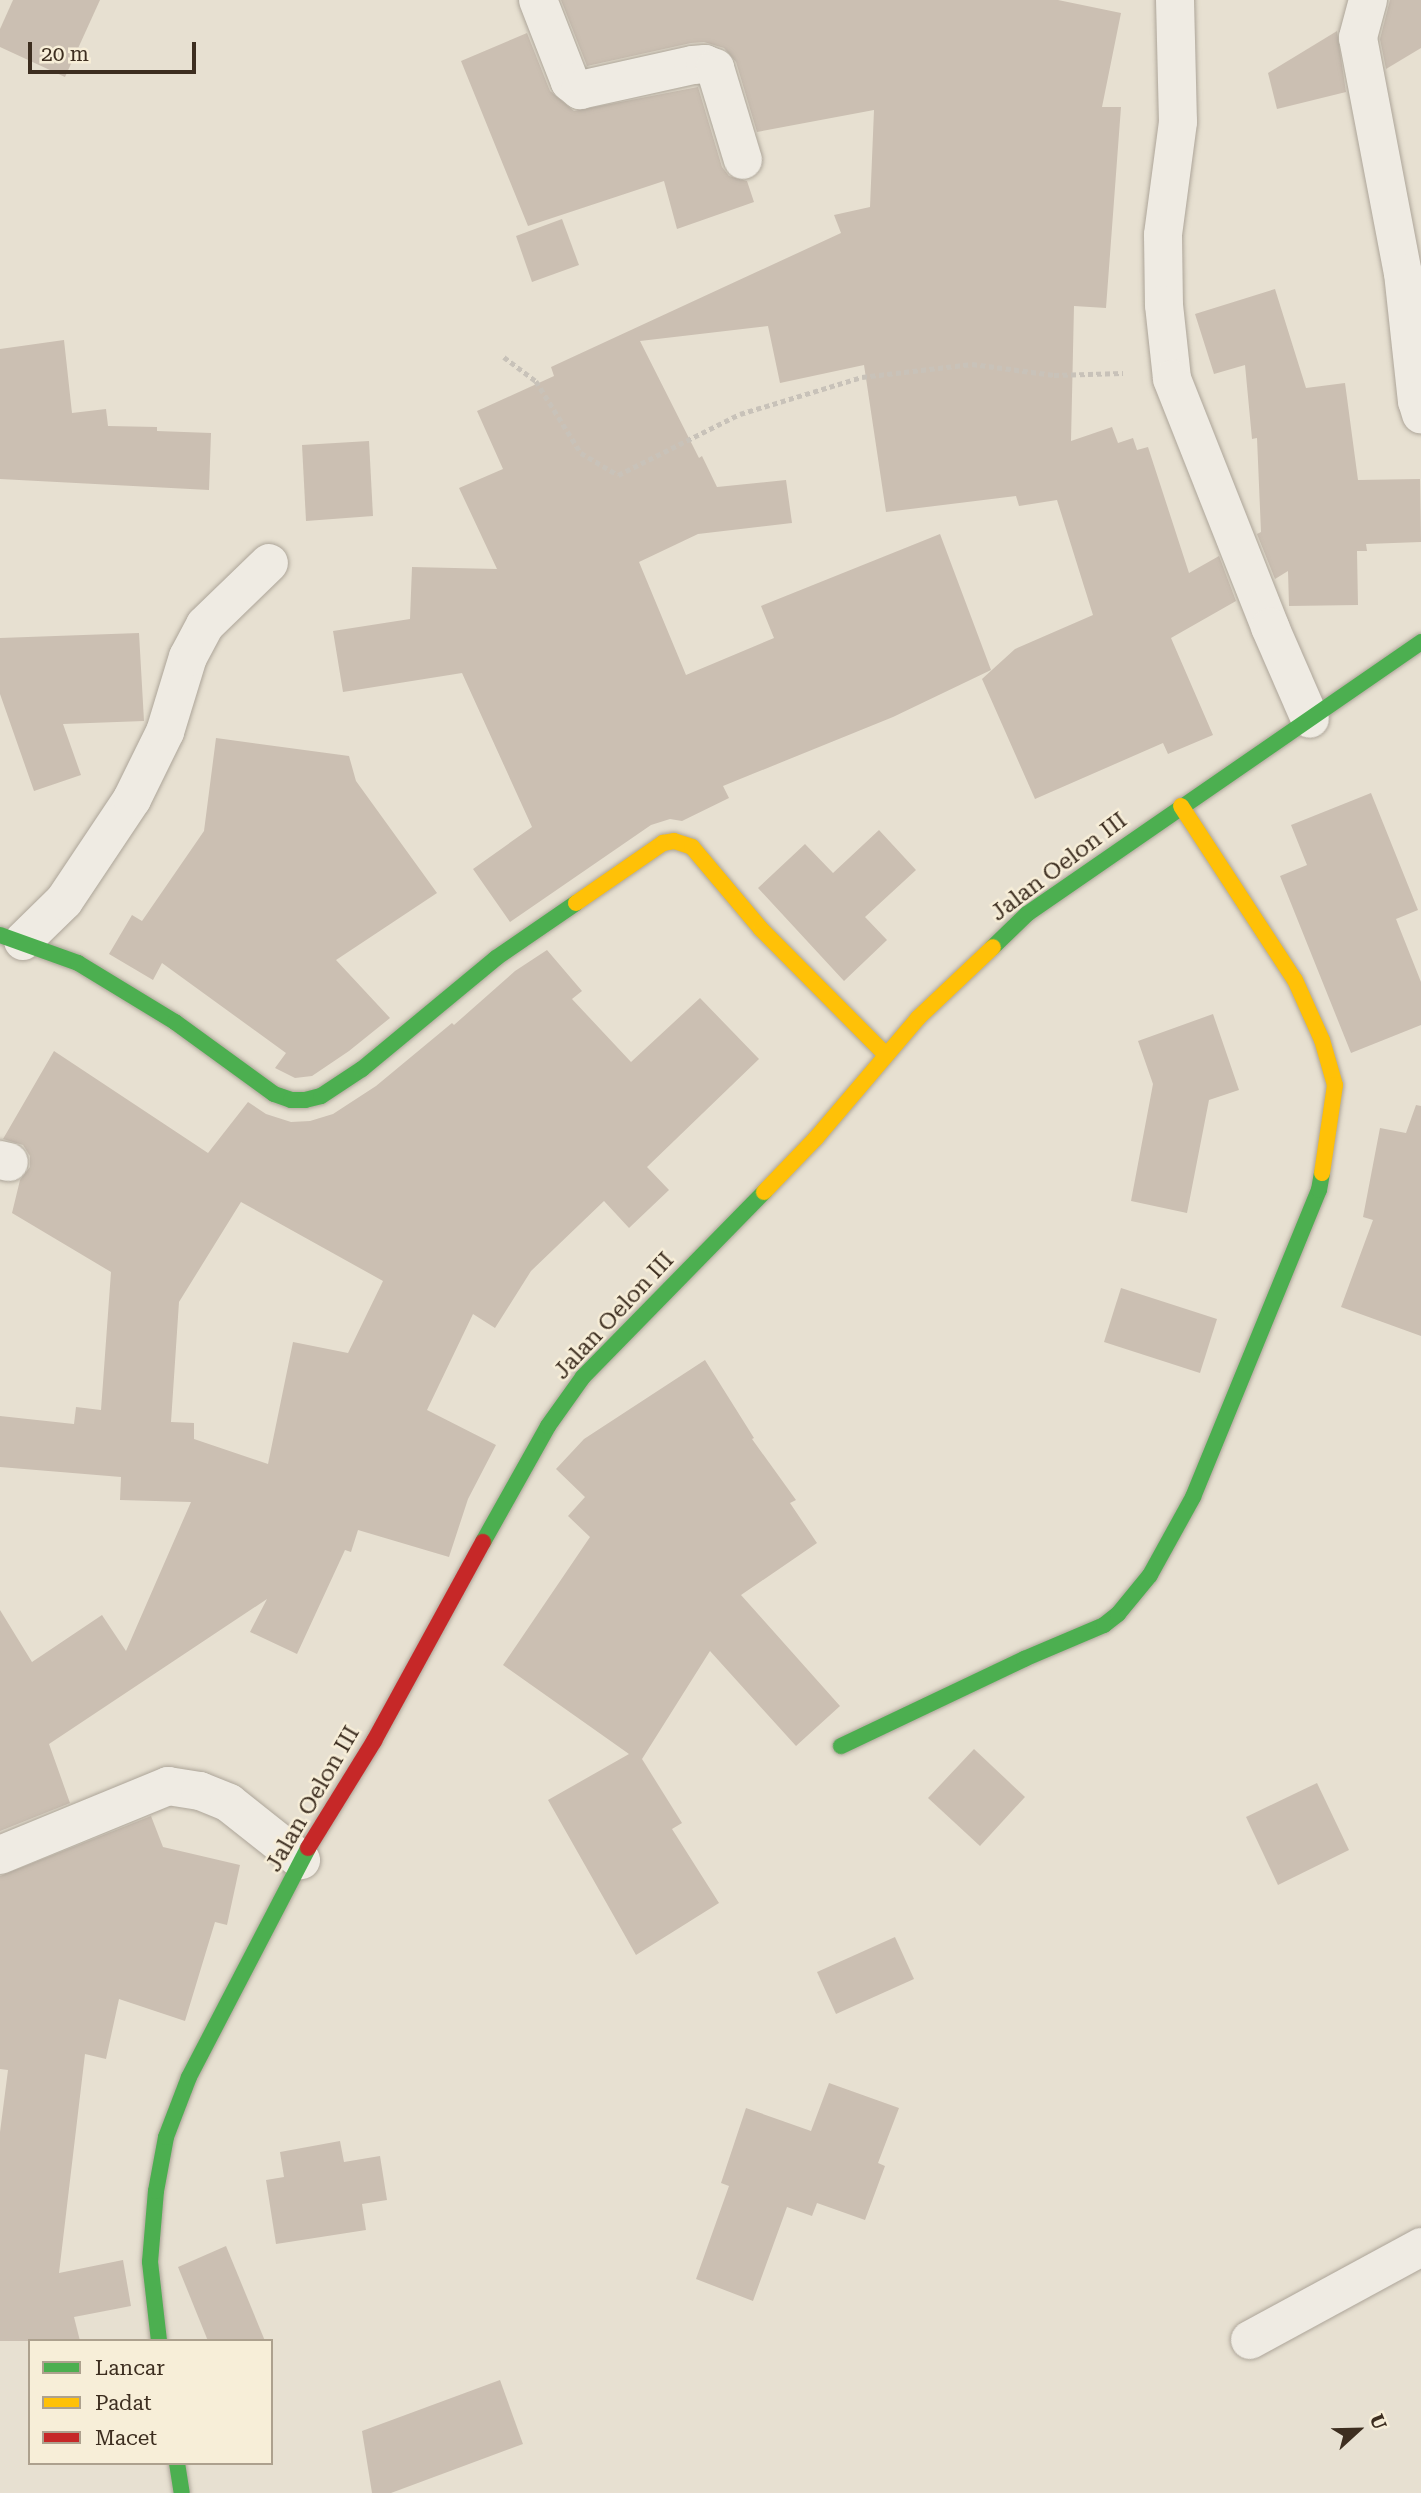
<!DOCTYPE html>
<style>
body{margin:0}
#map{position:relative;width:1421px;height:2493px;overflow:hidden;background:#e7e0d1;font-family:"Roboto Serif",serif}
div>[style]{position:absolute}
.building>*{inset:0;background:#cbbfb2}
.path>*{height:4.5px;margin-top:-2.25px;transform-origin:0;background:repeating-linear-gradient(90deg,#c8c2b9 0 5px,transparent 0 8.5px)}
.roads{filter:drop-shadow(0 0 2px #ada599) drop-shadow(0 0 2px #ada599)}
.street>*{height:38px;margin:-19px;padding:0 19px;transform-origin:19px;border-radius:19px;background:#efebe3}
.fast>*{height:16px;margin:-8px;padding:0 8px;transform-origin:8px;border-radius:8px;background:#4caf50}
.slow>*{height:16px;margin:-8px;padding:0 8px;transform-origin:8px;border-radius:8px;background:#ffc107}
.jam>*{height:16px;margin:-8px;padding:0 8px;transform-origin:8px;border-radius:8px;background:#c62828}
span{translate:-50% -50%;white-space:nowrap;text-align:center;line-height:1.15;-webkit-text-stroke:5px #f7eed8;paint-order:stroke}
.street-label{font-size:23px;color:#3d2e20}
.legend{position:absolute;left:28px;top:2339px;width:245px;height:126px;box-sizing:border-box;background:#f7eed8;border:2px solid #ada18e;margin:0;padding:9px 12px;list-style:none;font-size:21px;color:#3d2e20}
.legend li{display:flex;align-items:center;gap:14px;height:35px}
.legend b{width:35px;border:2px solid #ada18e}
.north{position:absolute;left:1323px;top:2395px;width:70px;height:70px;-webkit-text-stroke:5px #f7eed8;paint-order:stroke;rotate:68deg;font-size:19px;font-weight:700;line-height:28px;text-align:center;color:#3d2e20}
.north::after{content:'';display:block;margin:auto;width:24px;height:32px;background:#3d2e20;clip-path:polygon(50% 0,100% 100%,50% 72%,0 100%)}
.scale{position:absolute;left:28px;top:42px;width:168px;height:32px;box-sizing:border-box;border:4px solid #3d2e20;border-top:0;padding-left:9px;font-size:21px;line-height:24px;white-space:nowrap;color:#3d2e20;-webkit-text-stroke:5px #f7eed8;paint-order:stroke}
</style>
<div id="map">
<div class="building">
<i style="clip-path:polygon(13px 0,100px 0,65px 77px,0 47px,0 29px)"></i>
<i style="clip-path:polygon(561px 0,1058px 0,1121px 13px,1102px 107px,1121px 107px,1106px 308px,1074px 306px,1071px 441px,1112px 427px,1118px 443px,1133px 438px,1137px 450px,1148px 447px,1189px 573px,1219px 556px,1236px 601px,1171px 638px,1213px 735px,1168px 754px,1163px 743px,1035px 799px,982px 679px,1015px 649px,1093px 615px,1057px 500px,1019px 506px,1016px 496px,886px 512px,864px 365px,780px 383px,768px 326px,640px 341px,699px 458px,702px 456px,717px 487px,786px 480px,792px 523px,698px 534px,639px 562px,686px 675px,774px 638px,761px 606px,940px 534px,991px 670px,893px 717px,723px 786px,729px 798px,682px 821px,670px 819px,651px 825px,510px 922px,473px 869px,532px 827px,462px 673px,343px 692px,333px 631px,410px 619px,412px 567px,497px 569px,459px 488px,503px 469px,477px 411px,554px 376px,551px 367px,841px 233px,834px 215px,870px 207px,874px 110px,757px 132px,736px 62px,724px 48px,704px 42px,691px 43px,587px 66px)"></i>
<i style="clip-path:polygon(1390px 0,1421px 0,1421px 48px,1386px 69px,1380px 39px)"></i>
<i style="clip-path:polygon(1337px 31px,1346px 92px,1277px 109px,1268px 73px)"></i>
<i style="clip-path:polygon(527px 33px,550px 91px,574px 111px,698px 87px,722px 167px,729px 176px,747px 181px,754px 202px,677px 229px,664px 181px,528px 226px,461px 61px)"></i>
<i style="clip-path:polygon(562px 219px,579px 265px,532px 282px,516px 236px)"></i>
<i style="clip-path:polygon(1275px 289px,1306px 388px,1345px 383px,1358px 480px,1420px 479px,1421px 542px,1366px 544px,1367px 551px,1357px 551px,1358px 605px,1289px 606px,1288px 571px,1275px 579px,1257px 534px,1261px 532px,1257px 438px,1252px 439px,1245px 365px,1214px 374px,1195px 314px)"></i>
<i style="clip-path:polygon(64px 340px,72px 413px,106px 409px,108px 426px,157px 427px,157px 431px,211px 433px,209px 490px,0 479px,0 349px)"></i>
<i style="clip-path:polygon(369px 441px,373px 516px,306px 521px,302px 445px)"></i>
<i style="clip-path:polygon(139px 633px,144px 721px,63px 724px,81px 775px,34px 791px,0 694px,0 638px)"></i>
<i style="clip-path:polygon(216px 738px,349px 756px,356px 781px,437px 893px,336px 960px,390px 1018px,349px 1051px,312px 1076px,295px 1078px,275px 1068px,286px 1053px,162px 963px,153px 980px,109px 954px,132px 915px,142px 921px,204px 831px)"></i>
<i style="clip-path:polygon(1371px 793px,1418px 910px,1396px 919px,1421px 982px,1421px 1025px,1351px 1053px,1280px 876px,1307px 865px,1291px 825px)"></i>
<i style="clip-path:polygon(879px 830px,916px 870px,865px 917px,887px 940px,844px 981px,758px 888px,805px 844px,833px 873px)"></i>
<i style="clip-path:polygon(evenodd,547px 950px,582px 991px,572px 999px,631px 1062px,700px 998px,759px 1059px,647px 1167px,669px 1190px,629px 1228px,604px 1201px,531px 1271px,495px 1328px,473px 1314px,427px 1410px,496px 1445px,468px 1499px,449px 1557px,358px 1530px,351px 1552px,345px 1550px,297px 1654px,250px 1632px,267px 1599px,49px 1744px,70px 1803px,0 1831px,0 1610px,32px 1662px,102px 1615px,126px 1651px,191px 1502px,120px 1500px,121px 1477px,0 1467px,0 1416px,74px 1424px,76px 1407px,101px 1410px,111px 1272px,12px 1213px,20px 1180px,30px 1167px,30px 1156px,23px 1145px,3px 1139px,54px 1051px,208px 1153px,248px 1102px,266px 1114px,291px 1122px,310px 1121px,333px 1114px,376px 1086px,452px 1023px,454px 1025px,515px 971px,547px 950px,241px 1202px,383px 1281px,348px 1353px,293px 1342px,268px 1464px,194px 1439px,194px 1423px,171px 1422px,179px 1302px,241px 1202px)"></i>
<i style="clip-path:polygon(1213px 1014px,1239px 1090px,1209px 1100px,1187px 1213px,1131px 1201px,1153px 1084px,1138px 1041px)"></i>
<i style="clip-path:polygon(1416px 1105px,1421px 1106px,1421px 1336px,1341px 1307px,1373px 1220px,1363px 1217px,1380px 1128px,1406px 1133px)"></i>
<i style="clip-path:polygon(1121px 1288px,1217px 1319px,1200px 1373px,1104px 1342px)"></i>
<i style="clip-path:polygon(705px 1360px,754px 1438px,752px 1439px,796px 1500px,790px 1503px,817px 1543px,741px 1595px,840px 1706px,796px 1746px,710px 1651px,642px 1759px,682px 1823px,672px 1829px,719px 1903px,636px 1955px,548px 1800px,629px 1754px,503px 1665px,590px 1537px,568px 1516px,585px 1497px,556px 1469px,584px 1439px)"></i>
<i style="clip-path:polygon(974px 1749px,1025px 1797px,980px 1846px,928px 1798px)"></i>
<i style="clip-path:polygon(1317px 1783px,1349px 1850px,1278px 1885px,1246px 1817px)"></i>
<i style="clip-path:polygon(151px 1816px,163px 1847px,240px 1865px,227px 1925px,215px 1922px,185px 2021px,119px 1999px,106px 2059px,85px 2054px,59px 2273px,123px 2260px,131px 2306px,74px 2317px,80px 2341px,0 2341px,0 2132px,8px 2070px,0 2069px,0 1876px)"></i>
<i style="clip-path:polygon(895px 1937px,914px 1979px,836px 2014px,817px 1972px)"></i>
<i style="clip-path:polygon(829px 2083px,899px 2108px,878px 2163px,885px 2166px,865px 2220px,817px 2203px,812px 2216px,787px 2207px,753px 2301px,696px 2279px,729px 2186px,721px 2183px,746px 2108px,811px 2131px)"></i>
<i style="clip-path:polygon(340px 2141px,344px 2162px,380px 2156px,387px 2200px,362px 2204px,366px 2230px,276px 2244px,266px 2180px,284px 2177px,280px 2152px)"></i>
<i style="clip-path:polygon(226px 2246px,265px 2341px,208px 2341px,178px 2267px)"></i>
<i style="clip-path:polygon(500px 2380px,523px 2444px,391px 2493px,372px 2493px,362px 2431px)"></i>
</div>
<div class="path">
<i style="left:504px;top:357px;width:40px;rotate:37deg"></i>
<i style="left:536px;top:381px;width:85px;rotate:58deg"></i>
<i style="left:581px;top:453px;width:43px;rotate:30.7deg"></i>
<i style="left:618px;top:475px;width:136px;rotate:-26.6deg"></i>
<i style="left:740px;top:414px;width:127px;rotate:-16.9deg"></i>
<i style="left:862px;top:377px;width:111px;rotate:-6.7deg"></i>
<i style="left:972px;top:364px;width:83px;rotate:7.6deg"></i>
<i style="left:1054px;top:375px;width:69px;rotate:-1.7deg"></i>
</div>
<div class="roads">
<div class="street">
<i style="left:538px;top:0;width:88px;rotate:68.7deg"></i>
<i style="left:570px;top:82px;width:13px;rotate:39deg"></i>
<i style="left:580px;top:90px;width:116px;rotate:-12.5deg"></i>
<i style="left:693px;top:65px;width:12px;rotate:-5deg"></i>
<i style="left:705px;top:64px;width:11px;rotate:22deg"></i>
<i style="left:715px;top:68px;width:96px;rotate:73.1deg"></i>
<i style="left:1175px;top:0;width:122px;rotate:88.6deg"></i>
<i style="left:1178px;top:122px;width:114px;rotate:97.6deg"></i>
<i style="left:1163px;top:235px;width:70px;rotate:89.2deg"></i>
<i style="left:1164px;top:305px;width:74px;rotate:83.8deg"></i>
<i style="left:1172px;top:379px;width:267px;rotate:68.4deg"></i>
<i style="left:1270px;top:627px;width:100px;rotate:66.5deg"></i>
<i style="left:1368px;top:0;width:39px;rotate:105deg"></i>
<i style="left:1358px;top:38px;width:239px;rotate:79.2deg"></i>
<i style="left:1403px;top:273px;width:129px;rotate:83.8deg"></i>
<i style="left:1417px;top:401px;width:14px;rotate:73deg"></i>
<i style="left:23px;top:941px;width:57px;rotate:-44.3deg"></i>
<i style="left:64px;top:901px;width:123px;rotate:-56.3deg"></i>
<i style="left:132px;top:799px;width:75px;rotate:-63.8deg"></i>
<i style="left:165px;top:732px;width:78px;rotate:-73deg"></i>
<i style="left:188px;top:657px;width:36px;rotate:-62deg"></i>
<i style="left:205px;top:625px;width:89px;rotate:-44.1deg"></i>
<i style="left:0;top:1160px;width:9px;rotate:13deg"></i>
<i style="left:0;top:1855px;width:182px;rotate:-22.3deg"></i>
<i style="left:168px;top:1786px;width:32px;rotate:9deg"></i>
<i style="left:200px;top:1791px;width:31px;rotate:22deg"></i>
<i style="left:229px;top:1803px;width:92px;rotate:38.4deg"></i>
<i style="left:1250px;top:2340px;width:195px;rotate:-28.5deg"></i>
</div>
<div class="fast">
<i style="left:0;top:935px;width:83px;rotate:19.7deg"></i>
<i style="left:78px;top:963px;width:114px;rotate:31.3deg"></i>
<i style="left:175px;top:1022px;width:122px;rotate:36deg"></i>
<i style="left:274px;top:1094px;width:18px;rotate:19deg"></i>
<i style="left:291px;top:1100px;width:14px"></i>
<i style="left:305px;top:1100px;width:16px;rotate:-14deg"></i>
<i style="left:321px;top:1096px;width:49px;rotate:-33.4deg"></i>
<i style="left:362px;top:1069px;width:174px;rotate:-39.6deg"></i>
<i style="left:496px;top:958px;width:97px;rotate:-34.5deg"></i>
<i style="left:993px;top:947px;width:47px;rotate:-44.1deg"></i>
<i style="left:1027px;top:914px;width:479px;rotate:-34.6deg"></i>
<i style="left:483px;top:1542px;width:133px;rotate:-60.7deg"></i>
<i style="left:548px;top:1426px;width:60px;rotate:-54.5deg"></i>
<i style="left:583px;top:1377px;width:259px;rotate:-45.6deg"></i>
<i style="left:841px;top:1746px;width:203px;rotate:-25.4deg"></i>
<i style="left:1024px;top:1659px;width:87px;rotate:-23deg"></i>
<i style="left:1104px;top:1625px;width:18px;rotate:-38deg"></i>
<i style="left:1118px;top:1614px;width:50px;rotate:-50.6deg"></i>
<i style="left:1150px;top:1575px;width:89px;rotate:-61.1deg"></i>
<i style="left:1193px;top:1497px;width:332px;rotate:-67.7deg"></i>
<i style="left:1319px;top:1190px;width:17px;rotate:-80deg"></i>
<i style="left:159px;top:2341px;width:80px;rotate:-96.5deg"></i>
<i style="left:150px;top:2262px;width:71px;rotate:-85.2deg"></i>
<i style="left:156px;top:2191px;width:55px;rotate:-79.5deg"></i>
<i style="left:166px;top:2137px;width:64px;rotate:-69deg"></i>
<i style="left:189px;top:2077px;width:258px;rotate:-62.5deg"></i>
<i style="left:177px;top:2463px;width:30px;rotate:81deg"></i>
</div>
<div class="slow">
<i style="left:1181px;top:806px;width:208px;rotate:56.8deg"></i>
<i style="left:1295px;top:980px;width:66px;rotate:65.8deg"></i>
<i style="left:1322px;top:1040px;width:47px;rotate:73.9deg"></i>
<i style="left:1335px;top:1085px;width:89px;rotate:98.4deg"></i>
<i style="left:576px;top:903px;width:106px;rotate:-34.6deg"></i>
<i style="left:663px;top:843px;width:11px;rotate:-10deg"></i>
<i style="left:674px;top:841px;width:19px;rotate:18deg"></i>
<i style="left:692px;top:847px;width:107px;rotate:49.9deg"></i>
<i style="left:761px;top:929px;width:177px;rotate:45.2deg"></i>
<i style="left:764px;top:1192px;width:75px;rotate:-46.1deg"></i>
<i style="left:816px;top:1138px;width:157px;rotate:-49.6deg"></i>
<i style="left:918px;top:1018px;width:103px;rotate:-43.4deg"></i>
</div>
<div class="jam">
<i style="left:308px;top:1848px;width:126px;rotate:-58.3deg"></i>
<i style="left:374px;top:1741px;width:227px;rotate:-61.3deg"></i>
</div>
</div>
<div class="street-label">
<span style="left:1059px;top:867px;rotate:-37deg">Jalan Oelon III</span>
<span style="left:614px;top:1316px;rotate:-47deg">Jalan Oelon III</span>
<span style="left:313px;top:1799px;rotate:-60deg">Jalan Oelon III</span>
</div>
<ul class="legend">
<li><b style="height:9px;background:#4caf50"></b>Lancar</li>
<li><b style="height:9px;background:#ffc107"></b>Padat</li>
<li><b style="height:9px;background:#c62828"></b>Macet</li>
</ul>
<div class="north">U</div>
<div class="scale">20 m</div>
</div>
